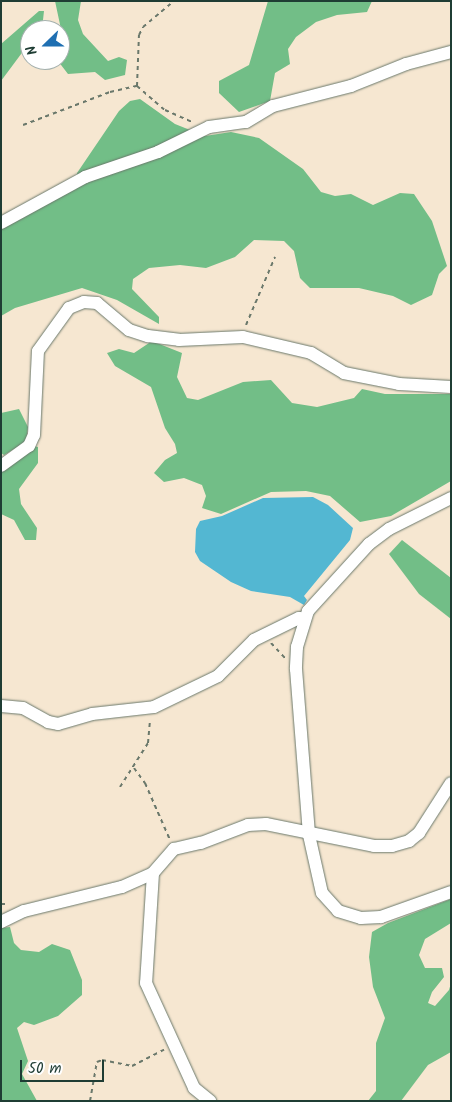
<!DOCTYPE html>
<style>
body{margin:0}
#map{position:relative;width:452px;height:1102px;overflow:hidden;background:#f6e7d1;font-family:Kalam,sans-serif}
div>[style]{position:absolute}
.forest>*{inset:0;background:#72be87}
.water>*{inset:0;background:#53b7d2}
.path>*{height:2px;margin-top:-1px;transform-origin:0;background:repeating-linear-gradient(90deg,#6a786b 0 4px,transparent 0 8px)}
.roads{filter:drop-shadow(0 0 1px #6a786b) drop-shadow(0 0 1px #6a786b)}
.street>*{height:12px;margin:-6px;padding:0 6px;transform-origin:6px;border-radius:6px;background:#fff}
span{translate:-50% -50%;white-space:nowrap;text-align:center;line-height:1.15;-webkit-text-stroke:5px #fff;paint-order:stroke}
.frame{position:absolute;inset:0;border:2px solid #1f3d34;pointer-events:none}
.north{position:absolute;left:20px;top:20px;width:50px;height:50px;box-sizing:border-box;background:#fff;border:1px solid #a5b1ae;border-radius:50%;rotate:248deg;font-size:14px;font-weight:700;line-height:20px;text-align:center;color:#1f3d34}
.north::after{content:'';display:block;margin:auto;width:18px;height:22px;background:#1f6fb2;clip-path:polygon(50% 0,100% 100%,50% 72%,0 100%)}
.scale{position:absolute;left:20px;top:1060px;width:84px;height:22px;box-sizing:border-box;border:2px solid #1f3d34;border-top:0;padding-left:6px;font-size:15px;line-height:18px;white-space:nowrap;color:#1f3d34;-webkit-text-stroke:4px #fff;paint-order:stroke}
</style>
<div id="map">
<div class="forest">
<i style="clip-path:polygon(55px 1px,81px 1px,78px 20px,83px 34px,108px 61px,119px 57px,127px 60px,125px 75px,105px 80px,95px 72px,68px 74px,58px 61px,62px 34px)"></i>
<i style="clip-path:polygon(268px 1px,372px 1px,367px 12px,337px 15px,316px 22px,296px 37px,288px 49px,290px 64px,275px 73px,270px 101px,239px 112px,219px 93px,219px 81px,249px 65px)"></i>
<i style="clip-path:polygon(39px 11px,44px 11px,42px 29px,30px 30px,30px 42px,1px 81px,1px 44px)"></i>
<i style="clip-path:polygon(140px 99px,175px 124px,205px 136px,231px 132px,259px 138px,303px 169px,321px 192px,335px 196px,351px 194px,373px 205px,400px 193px,414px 194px,432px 221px,447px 266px,439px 274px,432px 295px,411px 305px,393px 296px,359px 288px,310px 288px,300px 278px,294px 251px,284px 241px,254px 240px,235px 257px,206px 268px,180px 265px,149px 268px,133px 279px,132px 289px,159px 317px,159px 324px,117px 300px,82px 288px,15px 308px,1px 316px,1px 227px,76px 189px,77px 173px,119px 111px,130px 101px)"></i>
<i style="clip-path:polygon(152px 341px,182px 353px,177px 377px,187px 398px,198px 400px,243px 382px,271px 380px,292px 403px,317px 407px,354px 398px,362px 389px,385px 394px,451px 394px,451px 481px,391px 516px,360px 522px,330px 496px,306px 491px,271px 492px,221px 514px,202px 508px,206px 496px,202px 485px,184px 478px,164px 482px,154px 473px,165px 460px,177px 453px,175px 444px,165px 428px,151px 387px,115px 366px,107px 353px,119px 349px,134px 353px)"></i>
<i style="clip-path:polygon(19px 409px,28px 427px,26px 442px,4px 455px,1px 453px,1px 413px)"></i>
<i style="clip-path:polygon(34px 446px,38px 447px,38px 463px,19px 489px,21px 504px,37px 528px,36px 540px,25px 540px,14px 520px,1px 514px,1px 471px)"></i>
<i style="clip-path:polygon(402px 540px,451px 578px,451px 619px,419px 594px,389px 554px)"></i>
<i style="clip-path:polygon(451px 899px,451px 923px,425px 939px,419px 955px,425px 968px,442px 968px,444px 977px,432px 992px,428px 1003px,435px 1006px,449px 990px,451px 983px,451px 1052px,428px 1065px,401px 1101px,368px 1101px,376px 1091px,376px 1043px,385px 1018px,373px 987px,369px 957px,372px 932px,388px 923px)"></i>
<i style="clip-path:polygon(10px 927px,14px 943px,21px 950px,39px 952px,52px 944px,70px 950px,82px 980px,82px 995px,58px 1016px,34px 1025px,24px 1022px,17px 1028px,28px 1061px,22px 1074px,37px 1101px,1px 1101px,1px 928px)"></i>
</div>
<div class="water">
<i style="clip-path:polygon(313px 497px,328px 505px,353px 528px,350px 540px,304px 596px,307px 600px,304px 605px,290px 597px,251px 591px,231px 582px,200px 561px,195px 552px,196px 529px,200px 521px,222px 516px,263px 498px)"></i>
</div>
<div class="path">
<i style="left:137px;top:86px;width:51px;rotate:-87.8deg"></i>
<i style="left:139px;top:35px;width:9px;rotate:-63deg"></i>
<i style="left:143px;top:27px;width:40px;rotate:-40deg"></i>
<i style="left:23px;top:125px;width:93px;rotate:-20.8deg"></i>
<i style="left:110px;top:92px;width:28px;rotate:-13deg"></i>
<i style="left:137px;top:86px;width:37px;rotate:41deg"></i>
<i style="left:165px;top:110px;width:30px;rotate:24deg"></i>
<i style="left:246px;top:325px;width:74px;rotate:-66.9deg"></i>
<i style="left:271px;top:643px;width:21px;rotate:47deg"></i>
<i style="left:134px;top:768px;width:19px;rotate:54deg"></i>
<i style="left:145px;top:783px;width:62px;rotate:66.3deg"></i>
<i style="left:120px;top:787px;width:52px;rotate:-57.5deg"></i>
<i style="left:148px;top:743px;width:23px;rotate:-85deg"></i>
<i style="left:1px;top:904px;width:8px"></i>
<i style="left:90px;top:1101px;width:40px;rotate:-80deg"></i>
<i style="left:97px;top:1062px;width:5px;rotate:-22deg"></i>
<i style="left:102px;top:1060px;width:31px;rotate:11deg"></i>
<i style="left:132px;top:1066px;width:36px;rotate:-27deg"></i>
</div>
<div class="roads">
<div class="street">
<i style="left:1px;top:223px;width:96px;rotate:-28.7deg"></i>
<i style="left:85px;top:177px;width:77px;rotate:-18.9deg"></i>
<i style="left:158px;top:152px;width:57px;rotate:-26.1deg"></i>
<i style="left:209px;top:127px;width:37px;rotate:-8deg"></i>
<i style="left:246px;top:122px;width:31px;rotate:-31deg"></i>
<i style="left:273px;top:106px;width:81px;rotate:-14.4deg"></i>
<i style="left:351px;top:86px;width:59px;rotate:-21.8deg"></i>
<i style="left:406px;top:64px;width:47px;rotate:-14.9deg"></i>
<i style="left:1px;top:466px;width:34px;rotate:-36deg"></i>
<i style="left:29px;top:446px;width:12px;rotate:-66deg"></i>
<i style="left:34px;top:435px;width:84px;rotate:-87.3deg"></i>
<i style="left:38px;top:351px;width:53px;rotate:-54.2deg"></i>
<i style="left:69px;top:308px;width:16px;rotate:-22deg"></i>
<i style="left:84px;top:302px;width:13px;rotate:4deg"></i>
<i style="left:97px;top:303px;width:42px;rotate:40.2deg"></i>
<i style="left:129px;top:330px;width:20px;rotate:18deg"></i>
<i style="left:148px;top:336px;width:31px;rotate:7deg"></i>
<i style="left:179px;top:340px;width:64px;rotate:-2.7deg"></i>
<i style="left:243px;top:337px;width:70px;rotate:13.2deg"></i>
<i style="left:311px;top:353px;width:39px;rotate:31deg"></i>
<i style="left:344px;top:373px;width:56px;rotate:11.3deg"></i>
<i style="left:399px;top:384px;width:52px;rotate:3.3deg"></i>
<i style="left:451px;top:498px;width:69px;rotate:153.4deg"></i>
<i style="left:389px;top:529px;width:25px;rotate:143deg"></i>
<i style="left:369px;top:544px;width:91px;rotate:132.3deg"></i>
<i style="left:308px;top:611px;width:38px;rotate:107deg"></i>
<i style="left:297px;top:647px;width:22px;rotate:93deg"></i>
<i style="left:296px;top:669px;width:167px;rotate:85.5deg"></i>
<i style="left:309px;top:835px;width:59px;rotate:77.4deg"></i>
<i style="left:322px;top:893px;width:24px;rotate:48deg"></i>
<i style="left:338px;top:911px;width:24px;rotate:17deg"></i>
<i style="left:361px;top:918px;width:20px;rotate:-3deg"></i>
<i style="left:381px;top:917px;width:74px;rotate:-19.7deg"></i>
<i style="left:1px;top:706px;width:22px;rotate:5deg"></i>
<i style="left:23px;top:708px;width:29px;rotate:29deg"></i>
<i style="left:48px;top:722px;width:10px;rotate:11deg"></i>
<i style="left:58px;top:724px;width:35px;rotate:-16deg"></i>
<i style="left:92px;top:714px;width:62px;rotate:-6.4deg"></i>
<i style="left:154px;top:707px;width:71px;rotate:-25.8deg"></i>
<i style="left:218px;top:676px;width:51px;rotate:-45deg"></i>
<i style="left:254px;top:640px;width:50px;rotate:-26.1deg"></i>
<i style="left:299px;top:618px;width:5px;rotate:11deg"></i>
<i style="left:153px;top:873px;width:110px;rotate:93.6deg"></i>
<i style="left:146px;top:983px;width:115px;rotate:65.4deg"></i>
<i style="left:194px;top:1088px;width:21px;rotate:39deg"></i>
<i style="left:1px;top:922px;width:25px;rotate:-26deg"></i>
<i style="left:24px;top:911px;width:101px;rotate:-13.8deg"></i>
<i style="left:122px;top:887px;width:34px;rotate:-24deg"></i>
<i style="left:153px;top:873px;width:32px;rotate:-49deg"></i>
<i style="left:174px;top:849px;width:28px;rotate:-13deg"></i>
<i style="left:201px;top:843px;width:50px;rotate:-21deg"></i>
<i style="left:248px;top:825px;width:18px;rotate:-3deg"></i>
<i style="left:266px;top:824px;width:110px;rotate:11.5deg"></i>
<i style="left:374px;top:846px;width:18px"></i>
<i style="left:392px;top:846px;width:18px;rotate:-16deg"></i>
<i style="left:409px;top:841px;width:13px;rotate:-39deg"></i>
<i style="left:419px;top:833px;width:59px;rotate:-57.4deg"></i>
</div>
</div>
<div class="frame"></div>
<div class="north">N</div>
<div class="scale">50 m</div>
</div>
